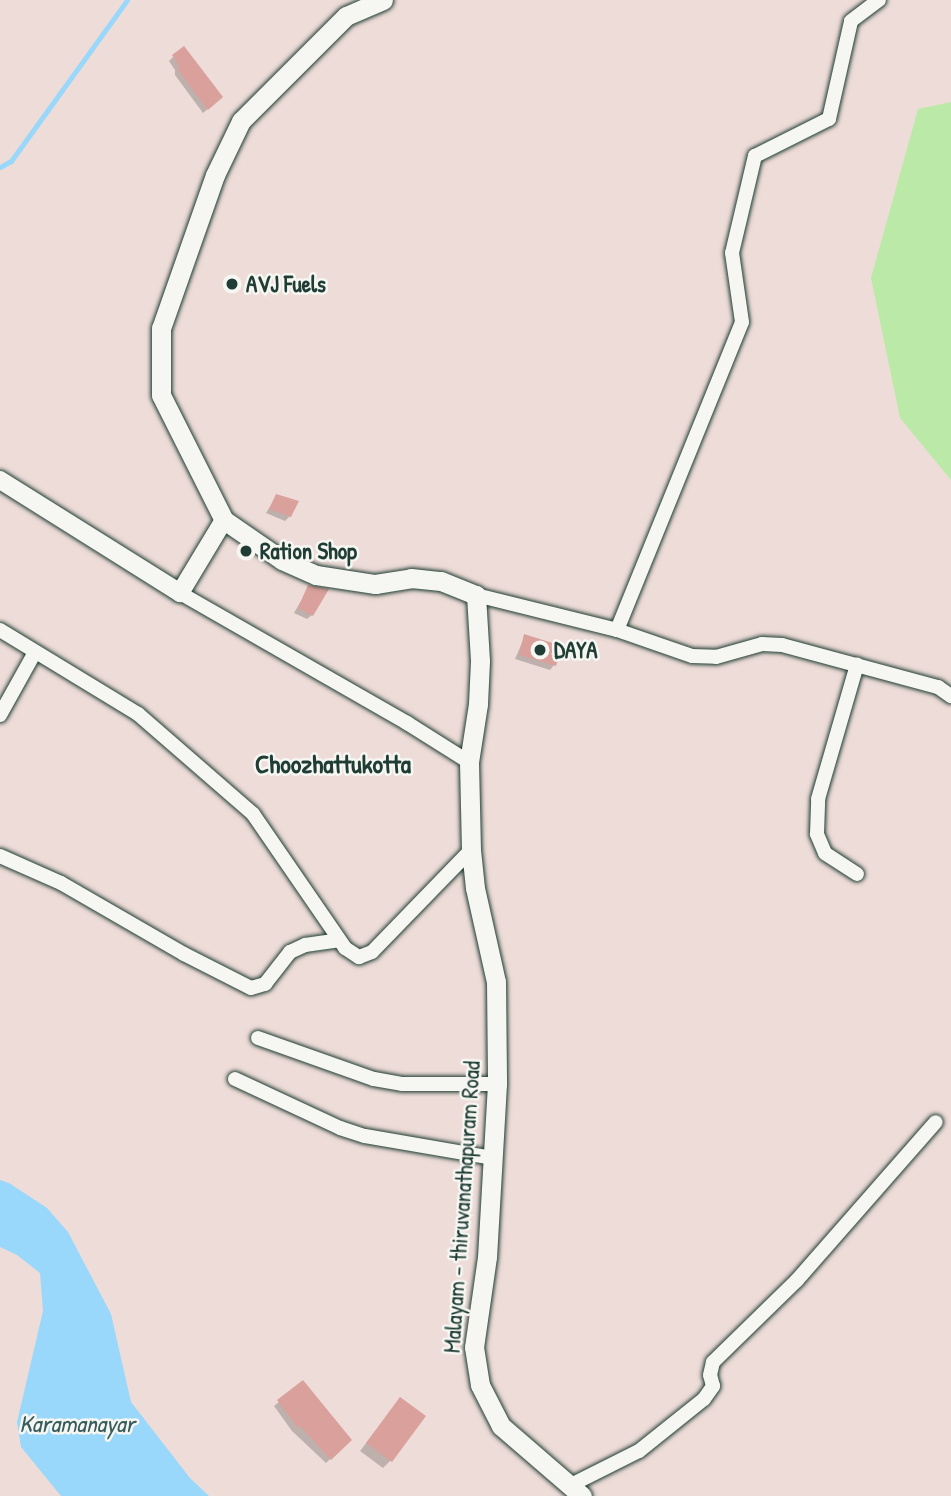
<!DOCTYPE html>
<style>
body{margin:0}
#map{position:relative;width:951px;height:1496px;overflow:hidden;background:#eedcd8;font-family:"Patrick Hand",sans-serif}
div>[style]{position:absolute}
.green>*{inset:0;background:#bbeaa8}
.water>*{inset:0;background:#99d8fb}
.shadow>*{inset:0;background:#0003}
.stream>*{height:5px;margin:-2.5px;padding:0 2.5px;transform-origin:2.5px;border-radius:2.5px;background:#99d8fb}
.building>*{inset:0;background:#daa09b}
.roads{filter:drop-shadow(0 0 2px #1f3d34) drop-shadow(0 0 2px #1f3d34)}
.minor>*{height:14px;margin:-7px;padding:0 7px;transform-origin:7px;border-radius:7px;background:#f6f6f2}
.tertiary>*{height:18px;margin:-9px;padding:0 9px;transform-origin:9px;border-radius:9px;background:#f6f6f2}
.secondary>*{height:19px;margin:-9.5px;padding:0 9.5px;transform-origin:9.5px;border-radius:9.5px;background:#f6f6f2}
.dots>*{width:19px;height:19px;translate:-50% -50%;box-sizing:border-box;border:4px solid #f6f6f2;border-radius:50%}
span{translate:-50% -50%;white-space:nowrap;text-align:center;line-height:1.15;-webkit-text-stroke:5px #f6f6f2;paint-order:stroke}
.poi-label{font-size:23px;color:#1f3d34;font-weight:700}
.left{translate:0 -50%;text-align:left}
.street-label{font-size:23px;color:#1f3d34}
.water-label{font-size:24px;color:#375c5c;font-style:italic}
.quarter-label{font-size:26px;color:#1f3d34;font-weight:700}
</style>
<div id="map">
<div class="green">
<i style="clip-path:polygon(951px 102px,951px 480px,900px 418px,871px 278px,918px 109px)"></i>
</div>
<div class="water">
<i style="clip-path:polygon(0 1180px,9px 1183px,47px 1208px,68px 1232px,111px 1314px,131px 1402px,190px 1478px,209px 1496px,61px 1496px,21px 1447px,17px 1422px,43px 1311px,40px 1273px,17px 1255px,0 1247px)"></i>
</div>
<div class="shadow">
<i style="clip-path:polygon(174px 56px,217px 101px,203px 113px,175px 75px,175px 70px,169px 61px)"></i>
<i style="clip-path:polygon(277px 496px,290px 516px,285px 521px,266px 513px)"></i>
<i style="clip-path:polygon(309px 587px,312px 615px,307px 619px,294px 613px)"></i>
<i style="clip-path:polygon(525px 636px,554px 665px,550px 670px,515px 659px)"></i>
<i style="clip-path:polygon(303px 1382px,350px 1440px,326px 1463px,292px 1431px,274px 1406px)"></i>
<i style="clip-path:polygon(400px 1399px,390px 1461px,383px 1468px,360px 1451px)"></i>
</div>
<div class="stream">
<i style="left:0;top:167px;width:13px;rotate:-29deg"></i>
<i style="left:11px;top:161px;width:198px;rotate:-54.2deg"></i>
</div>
<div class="building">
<i style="clip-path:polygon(184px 46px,223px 97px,208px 110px,178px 70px,179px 65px,172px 55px)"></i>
<i style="clip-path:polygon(276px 494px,299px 501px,291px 517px,269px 509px)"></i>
<i style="clip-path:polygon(308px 585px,329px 589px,313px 616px,298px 608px)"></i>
<i style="clip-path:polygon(524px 634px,562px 646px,556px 666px,519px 655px)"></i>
<i style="clip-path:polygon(303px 1380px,352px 1440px,331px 1460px,300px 1426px,298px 1428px,277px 1400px)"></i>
<i style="clip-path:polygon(400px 1397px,426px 1416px,392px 1462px,366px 1443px)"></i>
</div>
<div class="roads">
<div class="minor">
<i style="left:180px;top:593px;width:262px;rotate:29.8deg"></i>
<i style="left:407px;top:723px;width:73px;rotate:32.2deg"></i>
<i style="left:476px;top:595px;width:145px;rotate:13.9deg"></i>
<i style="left:617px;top:630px;width:79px;rotate:19.1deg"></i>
<i style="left:692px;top:656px;width:24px;rotate:2deg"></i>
<i style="left:716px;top:657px;width:48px;rotate:-15.8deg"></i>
<i style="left:762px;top:644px;width:20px;rotate:3deg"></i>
<i style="left:782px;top:645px;width:162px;rotate:15.1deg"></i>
<i style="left:938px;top:687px;width:16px;rotate:35deg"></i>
<i style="left:0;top:630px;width:162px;rotate:31.3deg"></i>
<i style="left:138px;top:714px;width:152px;rotate:41deg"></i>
<i style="left:253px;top:814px;width:163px;rotate:55.5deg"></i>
<i style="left:345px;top:948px;width:17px;rotate:33deg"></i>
<i style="left:359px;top:957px;width:14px;rotate:-21deg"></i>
<i style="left:372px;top:952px;width:142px;rotate:-45.9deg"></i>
<i style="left:617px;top:630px;width:332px;rotate:-67.9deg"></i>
<i style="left:742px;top:322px;width:70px;rotate:-98.2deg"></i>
<i style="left:732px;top:253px;width:100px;rotate:-76.7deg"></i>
<i style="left:755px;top:156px;width:83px;rotate:-26.6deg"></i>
<i style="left:829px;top:119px;width:100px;rotate:-77.3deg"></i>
<i style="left:851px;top:21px;width:35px;rotate:-37deg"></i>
<i style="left:0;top:715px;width:72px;rotate:-60.9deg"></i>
<i style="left:0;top:856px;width:67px;rotate:23.9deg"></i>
<i style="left:61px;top:883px;width:142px;rotate:30deg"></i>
<i style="left:184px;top:954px;width:75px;rotate:26.9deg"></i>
<i style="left:251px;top:988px;width:15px;rotate:-16deg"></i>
<i style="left:265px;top:984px;width:41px;rotate:-52deg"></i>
<i style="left:290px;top:952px;width:17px;rotate:-25deg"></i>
<i style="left:305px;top:945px;width:34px;rotate:-8deg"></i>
<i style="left:857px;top:874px;width:38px;rotate:-147deg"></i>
<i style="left:825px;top:853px;width:21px;rotate:-113deg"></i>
<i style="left:817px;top:834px;width:35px;rotate:-88deg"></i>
<i style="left:818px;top:799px;width:140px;rotate:-73.8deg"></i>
<i style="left:258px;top:1038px;width:123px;rotate:19.5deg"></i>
<i style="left:374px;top:1079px;width:28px;rotate:10deg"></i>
<i style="left:402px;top:1084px;width:95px"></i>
<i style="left:235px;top:1079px;width:116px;rotate:25deg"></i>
<i style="left:340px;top:1128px;width:26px;rotate:18deg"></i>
<i style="left:365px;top:1136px;width:129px;rotate:9.8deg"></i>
<i style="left:569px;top:1486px;width:78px;rotate:-26.6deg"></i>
<i style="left:639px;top:1451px;width:83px;rotate:-38.7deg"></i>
<i style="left:704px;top:1399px;width:16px;rotate:-55deg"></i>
<i style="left:713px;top:1386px;width:11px;rotate:-105deg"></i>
<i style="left:710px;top:1375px;width:13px;rotate:-77deg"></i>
<i style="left:713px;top:1362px;width:117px;rotate:-44.3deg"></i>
<i style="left:797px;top:1280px;width:210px;rotate:-48.7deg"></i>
</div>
<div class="tertiary">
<i style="left:0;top:480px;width:213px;rotate:32.1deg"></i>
<i style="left:180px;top:593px;width:85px;rotate:-58.9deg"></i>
</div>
<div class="secondary">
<i style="left:383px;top:0;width:40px;rotate:156.6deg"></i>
<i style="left:346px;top:16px;width:148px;rotate:135deg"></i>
<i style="left:241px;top:121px;width:60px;rotate:115.7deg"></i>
<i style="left:215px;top:175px;width:162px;rotate:109.4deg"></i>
<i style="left:161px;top:328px;width:67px;rotate:90deg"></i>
<i style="left:161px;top:395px;width:140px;rotate:63.3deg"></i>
<i style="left:224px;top:520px;width:70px;rotate:34.6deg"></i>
<i style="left:282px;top:560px;width:37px;rotate:24deg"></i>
<i style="left:316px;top:575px;width:60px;rotate:8.7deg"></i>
<i style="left:375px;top:584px;width:36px;rotate:-9deg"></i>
<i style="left:411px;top:578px;width:30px;rotate:6deg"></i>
<i style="left:441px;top:581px;width:38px;rotate:22deg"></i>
<i style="left:476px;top:595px;width:66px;rotate:86.5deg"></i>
<i style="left:480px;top:661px;width:43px;rotate:92.7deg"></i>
<i style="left:478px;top:704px;width:59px;rotate:98.8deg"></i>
<i style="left:469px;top:762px;width:88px;rotate:88.7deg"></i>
<i style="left:471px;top:850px;width:38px;rotate:84deg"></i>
<i style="left:475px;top:888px;width:96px;rotate:77.4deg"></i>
<i style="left:496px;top:982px;width:102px;rotate:89.4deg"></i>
<i style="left:497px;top:1084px;width:173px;rotate:93.3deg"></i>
<i style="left:487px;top:1257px;width:91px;rotate:98.2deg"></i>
<i style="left:474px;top:1347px;width:38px;rotate:81deg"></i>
<i style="left:480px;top:1385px;width:46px;rotate:62.9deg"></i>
<i style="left:501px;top:1426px;width:107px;rotate:40.8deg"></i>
</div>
</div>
<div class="dots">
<i style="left:232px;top:284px;background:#1f3d34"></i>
<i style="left:246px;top:551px;background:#1f3d34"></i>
<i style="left:540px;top:650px;background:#1f3d34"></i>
</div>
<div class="poi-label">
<span class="left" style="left:246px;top:284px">AVJ Fuels</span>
<span class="left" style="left:260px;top:551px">Ration Shop</span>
<span class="left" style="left:554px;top:650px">DAYA</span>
</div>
<div class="street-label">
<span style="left:462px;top:1207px;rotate:-86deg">Malayam - thiruvanathapuram Road</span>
</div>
<div class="water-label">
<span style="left:77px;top:1424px">Karamanayar</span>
</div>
<div class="quarter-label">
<span style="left:333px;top:764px">Choozhattukotta</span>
</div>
</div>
